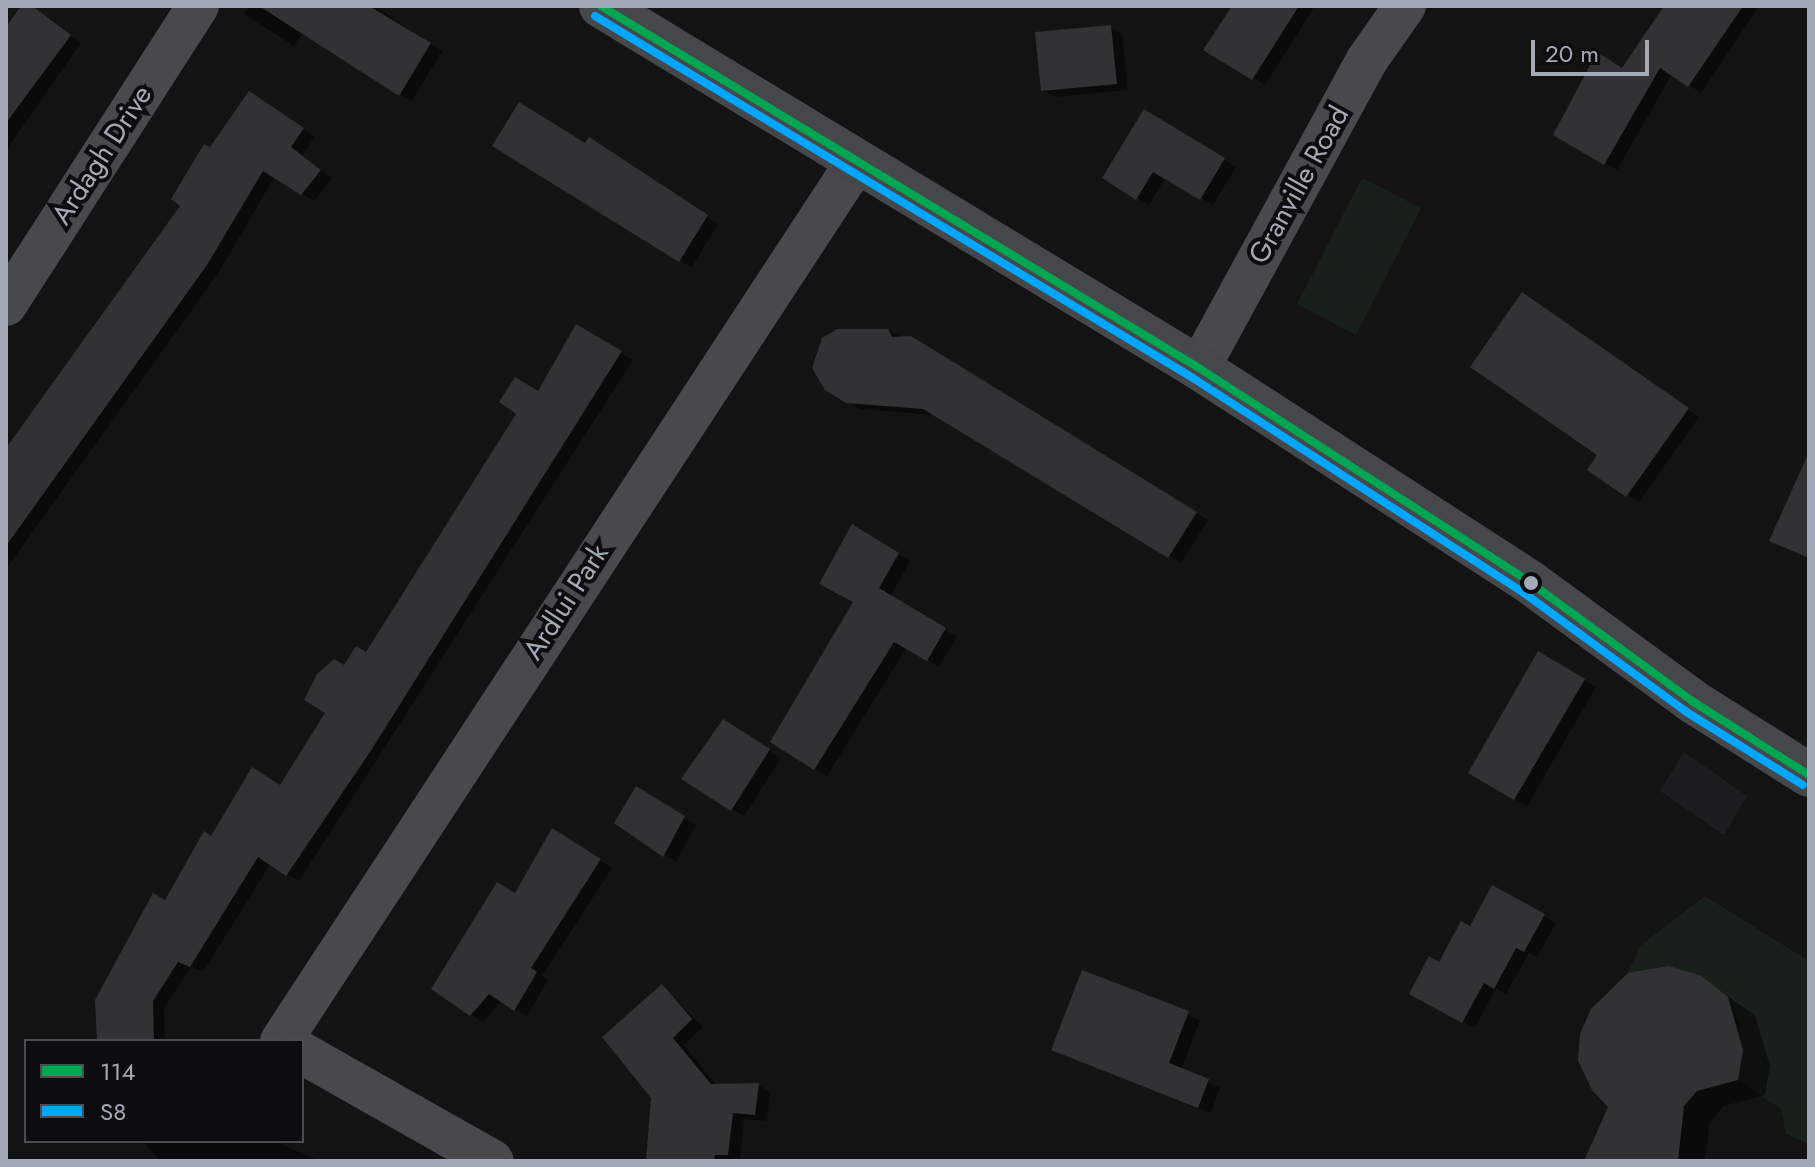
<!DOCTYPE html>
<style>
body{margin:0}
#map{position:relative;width:1815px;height:1167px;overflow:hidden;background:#131313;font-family:Jost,sans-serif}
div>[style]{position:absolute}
.built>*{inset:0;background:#1d1d1f}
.green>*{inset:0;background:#19201a}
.shadow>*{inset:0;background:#0007}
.building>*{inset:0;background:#323234}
.minor>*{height:42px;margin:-21px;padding:0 21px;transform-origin:21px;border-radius:21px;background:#47494c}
.secondary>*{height:44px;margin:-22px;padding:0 22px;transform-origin:22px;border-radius:22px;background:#46474a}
.bus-1>*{height:8px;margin:-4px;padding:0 4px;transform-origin:4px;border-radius:4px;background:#00a651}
.bus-2>*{height:8px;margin:-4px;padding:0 4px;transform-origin:4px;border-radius:4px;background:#00a6ff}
.dots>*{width:22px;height:22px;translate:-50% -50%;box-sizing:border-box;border:4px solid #0d0d0f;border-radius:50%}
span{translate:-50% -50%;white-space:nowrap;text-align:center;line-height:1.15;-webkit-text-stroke:8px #0d0d0f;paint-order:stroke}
.street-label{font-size:28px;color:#a3aab5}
.frame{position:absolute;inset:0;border:8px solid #a3aab5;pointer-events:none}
.legend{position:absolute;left:24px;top:1039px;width:280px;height:104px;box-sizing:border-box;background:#0d0d0f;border:2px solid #494c51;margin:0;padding:10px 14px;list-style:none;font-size:24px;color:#a3aab5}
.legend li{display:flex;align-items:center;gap:16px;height:40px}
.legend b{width:40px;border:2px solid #494c51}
.scale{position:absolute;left:1531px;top:40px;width:118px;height:36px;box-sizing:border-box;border:4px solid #a3aab5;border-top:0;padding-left:10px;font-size:24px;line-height:28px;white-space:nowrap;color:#a3aab5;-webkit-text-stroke:6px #0d0d0f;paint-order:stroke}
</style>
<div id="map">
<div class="built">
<i style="clip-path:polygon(1684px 752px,1747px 796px,1724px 835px,1660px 791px)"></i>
</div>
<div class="green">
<i style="clip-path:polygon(1362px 178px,1421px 208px,1356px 335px,1297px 304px)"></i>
<i style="clip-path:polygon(1705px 896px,1809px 961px,1809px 1144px,1786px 1134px,1781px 1109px,1738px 1080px,1740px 1025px,1728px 997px,1702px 976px,1628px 973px,1640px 946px)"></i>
</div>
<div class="shadow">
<i style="clip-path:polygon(23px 6px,81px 43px,6px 150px,6px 31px)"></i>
<i style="clip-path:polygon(249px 6px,374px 6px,442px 51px,412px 101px,303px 32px,294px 46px,283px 39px,244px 14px)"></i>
<i style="clip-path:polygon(1234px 6px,1315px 6px,1265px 85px,1206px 49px)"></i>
<i style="clip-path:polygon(1667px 6px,1759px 6px,1701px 93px,1672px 74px,1617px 170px,1555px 134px,1623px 70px)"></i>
<i style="clip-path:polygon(1110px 27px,1122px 34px,1128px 90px,1055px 97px,1043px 90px)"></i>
<i style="clip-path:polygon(262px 100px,315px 137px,302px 155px,332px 178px,314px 201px,275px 176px,219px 272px,6px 569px,6px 457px,183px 205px,211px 150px)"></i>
<i style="clip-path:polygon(1145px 111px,1236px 167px,1213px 205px,1166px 177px,1149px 205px,1104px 178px)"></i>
<i style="clip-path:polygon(586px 145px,601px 146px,718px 224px,692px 267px,680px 261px)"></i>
<i style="clip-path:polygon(1534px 301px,1699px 417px,1639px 502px,1590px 469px,1599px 455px)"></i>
<i style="clip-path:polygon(577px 326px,633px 360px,299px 881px,271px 863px,203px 972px,191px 967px,164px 1008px,165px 1041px,99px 1041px,166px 902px,212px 838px,281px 787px,328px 712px,345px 668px,367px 654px,539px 394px)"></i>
<i style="clip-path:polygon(887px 331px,924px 345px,1208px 520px,1181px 563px,936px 415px,860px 409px,826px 388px)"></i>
<i style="clip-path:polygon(853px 527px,910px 561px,890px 597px,957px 637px,939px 666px,907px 647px,827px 776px,773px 741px,856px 602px)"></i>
<i style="clip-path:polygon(1539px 654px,1596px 687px,1527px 806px,1471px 772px)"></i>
<i style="clip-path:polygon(735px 728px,781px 758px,744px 816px,732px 809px)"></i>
<i style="clip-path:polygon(637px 788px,696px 825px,676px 862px,617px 823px)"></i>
<i style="clip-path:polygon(553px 831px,612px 868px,542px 976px,548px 980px,527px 1016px,502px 1000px,483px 1022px,471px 1015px,516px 895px)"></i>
<i style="clip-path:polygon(1492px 888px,1556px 923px,1537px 957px,1529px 953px,1506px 994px,1496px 988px,1475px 1028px,1411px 993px,1470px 929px)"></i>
<i style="clip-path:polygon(1083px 973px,1200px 1020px,1181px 1070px,1220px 1088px,1211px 1113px,1053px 1049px)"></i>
<i style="clip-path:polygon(1701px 978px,1755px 1015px,1770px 1066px,1765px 1095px,1724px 1106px,1710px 1122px,1705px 1161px,1587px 1161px)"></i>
<i style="clip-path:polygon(662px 987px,703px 1027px,684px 1045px,717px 1086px,758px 1085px,770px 1092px,767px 1121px,744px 1119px,740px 1160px,648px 1161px)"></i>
<i style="clip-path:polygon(142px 1141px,274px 1141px,320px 1161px,161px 1161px)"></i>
</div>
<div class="building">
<i style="clip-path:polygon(21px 6px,32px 6px,71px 35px,6px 123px,6px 27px)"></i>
<i style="clip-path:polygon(259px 6px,369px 6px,431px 43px,399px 96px)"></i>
<i style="clip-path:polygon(1232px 6px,1299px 6px,1252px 80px,1203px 50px)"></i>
<i style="clip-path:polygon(1664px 6px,1743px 6px,1688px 87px,1660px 68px,1604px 165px,1553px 135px,1597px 52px,1622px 68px)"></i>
<i style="clip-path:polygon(1111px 25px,1117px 84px,1041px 91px,1035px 32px)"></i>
<i style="clip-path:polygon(249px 91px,304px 128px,291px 147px,321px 170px,301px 195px,263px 171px,207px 265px,6px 546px,6px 448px,180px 206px,171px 199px,204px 144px,210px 147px)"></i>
<i style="clip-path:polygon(519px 102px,585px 143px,589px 137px,708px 215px,679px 262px,492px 146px)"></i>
<i style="clip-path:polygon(1144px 109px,1225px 158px,1200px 200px,1153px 172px,1136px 200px,1102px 178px)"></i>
<i style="clip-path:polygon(1522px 292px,1689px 408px,1626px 497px,1587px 470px,1597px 455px,1470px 367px)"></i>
<i style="clip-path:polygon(576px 324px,622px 351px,370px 752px,286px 876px,258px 857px,190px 967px,178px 962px,153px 1001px,154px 1041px,97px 1041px,95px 1000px,153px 893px,165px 900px,204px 831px,211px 836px,252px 767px,280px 785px,325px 713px,304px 700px,317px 674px,334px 659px,344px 665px,356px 646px,366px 652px,516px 414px,499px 402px,515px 377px,538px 391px)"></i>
<i style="clip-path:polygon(837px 329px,888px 329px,892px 337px,911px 336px,1197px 512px,1168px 558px,923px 409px,846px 403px,825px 390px,812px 368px,822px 338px)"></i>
<i style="clip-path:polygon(1809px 452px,1809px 558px,1769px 541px)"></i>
<i style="clip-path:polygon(852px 524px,899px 553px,879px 588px,946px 628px,927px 661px,894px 642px,814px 770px,770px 742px,853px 602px,819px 584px)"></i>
<i style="clip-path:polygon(1538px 651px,1585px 679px,1514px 800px,1468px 773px)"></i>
<i style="clip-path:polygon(723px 719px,770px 749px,731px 811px,681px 779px)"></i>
<i style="clip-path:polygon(636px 786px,685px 816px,663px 857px,614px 823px)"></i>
<i style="clip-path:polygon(552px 828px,601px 859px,531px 968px,537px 972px,514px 1011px,489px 994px,470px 1016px,431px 989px,497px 882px,515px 893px)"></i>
<i style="clip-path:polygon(1492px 885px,1545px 914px,1524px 952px,1516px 948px,1494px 989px,1484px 983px,1462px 1023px,1409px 994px,1429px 956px,1439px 962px,1461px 921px,1470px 926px)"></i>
<i style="clip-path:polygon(1669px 966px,1702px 976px,1728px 997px,1743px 1050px,1738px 1080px,1697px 1091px,1684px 1106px,1678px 1161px,1584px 1161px,1608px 1107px,1592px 1090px,1578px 1061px,1580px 1034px,1591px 1009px,1628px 973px)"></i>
<i style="clip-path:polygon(1082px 970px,1189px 1011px,1169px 1063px,1209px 1079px,1198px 1108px,1051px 1050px)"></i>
<i style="clip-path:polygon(662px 984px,692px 1019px,673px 1038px,711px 1084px,759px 1083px,755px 1115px,733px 1113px,728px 1155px,715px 1155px,714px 1161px,646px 1161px,651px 1098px,602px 1037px)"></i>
</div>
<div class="minor">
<i style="left:6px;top:305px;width:355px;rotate:-57.3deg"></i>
<i style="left:1199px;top:368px;width:351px;rotate:-61.4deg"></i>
<i style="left:1367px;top:60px;width:66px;rotate:-54.9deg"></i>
<i style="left:281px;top:1041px;width:1052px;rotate:-56.79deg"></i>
<i style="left:302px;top:1053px;width:219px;rotate:29.5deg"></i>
</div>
<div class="secondary">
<i style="left:601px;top:6px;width:699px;rotate:31.19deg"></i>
<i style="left:1199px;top:368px;width:396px;rotate:32.9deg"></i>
<i style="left:1531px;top:583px;width:200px;rotate:36.2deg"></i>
<i style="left:1692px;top:701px;width:138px;rotate:32.3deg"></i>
</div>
<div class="bus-1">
<i style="left:601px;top:6px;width:699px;rotate:31.19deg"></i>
<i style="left:1199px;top:368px;width:396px;rotate:32.9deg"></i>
<i style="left:1531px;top:583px;width:200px;rotate:36.2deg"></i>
<i style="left:1692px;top:701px;width:138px;rotate:32.3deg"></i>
</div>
<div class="bus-2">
<i style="left:595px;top:16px;width:699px;rotate:31.19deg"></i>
<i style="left:1193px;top:378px;width:395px;rotate:33deg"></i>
<i style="left:1524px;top:593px;width:200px;rotate:36.2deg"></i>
<i style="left:1685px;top:711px;width:139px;rotate:32.1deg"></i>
</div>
<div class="dots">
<i style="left:1531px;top:583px;background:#a3aab5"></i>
</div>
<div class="street-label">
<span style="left:102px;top:155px;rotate:-57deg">Ardagh Drive</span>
<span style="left:1299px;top:185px;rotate:-61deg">Granville Road</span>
<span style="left:566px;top:602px;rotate:-57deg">Ardlui Park</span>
</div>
<div class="frame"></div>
<ul class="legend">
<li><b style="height:10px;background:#00a651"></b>114</li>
<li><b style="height:10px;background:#00a6ff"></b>S8</li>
</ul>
<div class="scale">20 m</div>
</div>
